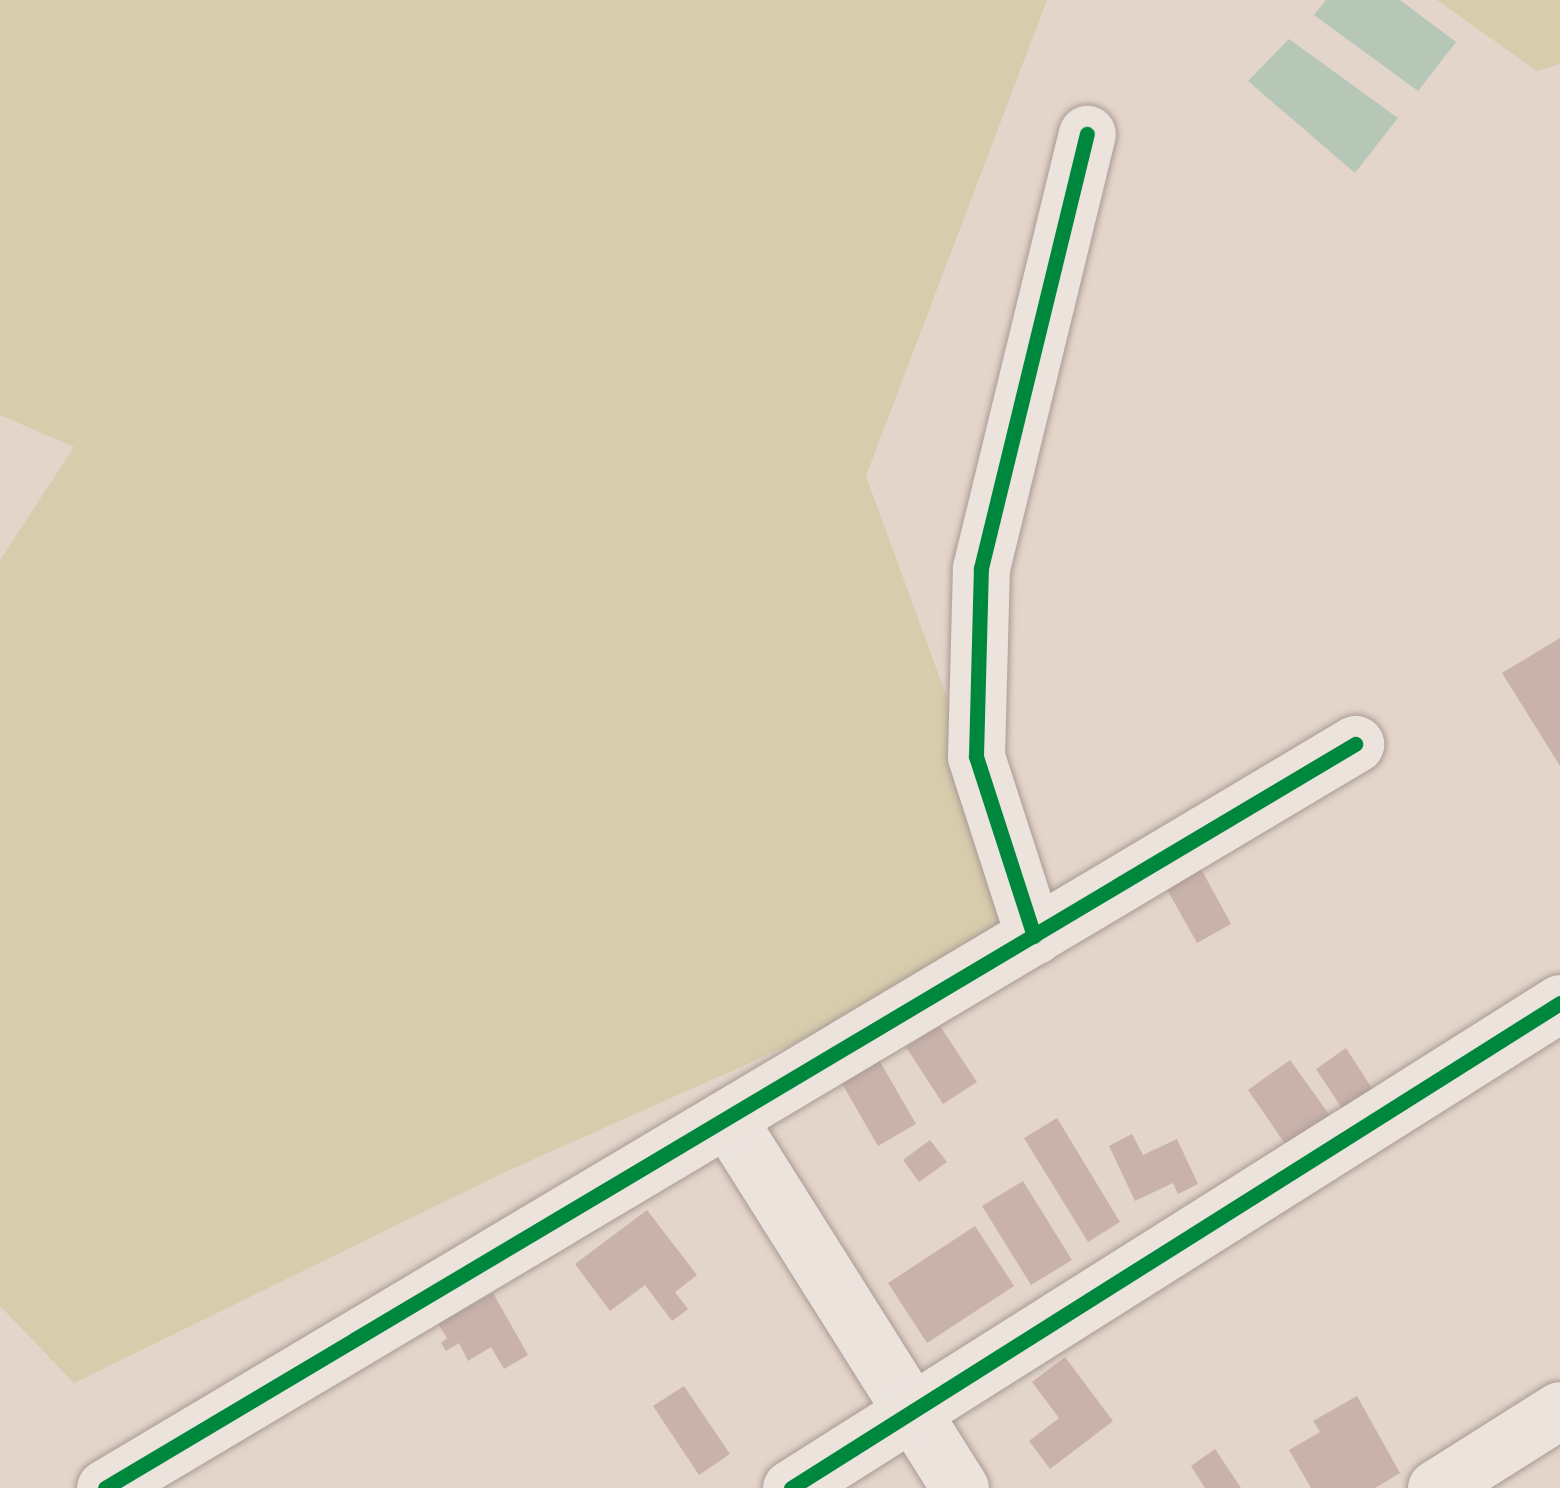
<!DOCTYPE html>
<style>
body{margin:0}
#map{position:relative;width:1560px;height:1488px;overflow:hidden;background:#e4d5ca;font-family:Georgia,serif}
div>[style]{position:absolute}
.green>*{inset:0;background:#d7ccac}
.water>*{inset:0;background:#b6c7b8}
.building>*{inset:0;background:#c8b2ab}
.roads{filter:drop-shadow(0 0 3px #a99b94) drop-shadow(0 0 3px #a99b94)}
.minor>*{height:57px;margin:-28.5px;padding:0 28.5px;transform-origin:28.5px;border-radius:28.5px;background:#ece3dd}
.cycleway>*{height:15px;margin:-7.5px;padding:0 7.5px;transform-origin:7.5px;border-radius:7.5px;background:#00873e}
span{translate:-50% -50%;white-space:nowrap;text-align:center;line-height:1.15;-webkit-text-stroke:10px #f6e1cf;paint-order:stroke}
</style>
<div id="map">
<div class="green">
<i style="clip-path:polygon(0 0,1047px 0,866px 476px,1034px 936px,505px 1172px,74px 1383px,0 1306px,0 560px,74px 447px,0 415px)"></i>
<i style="clip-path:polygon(1437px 0,1560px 0,1560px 64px,1537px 71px)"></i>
</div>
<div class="water">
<i style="clip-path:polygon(1326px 0,1400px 0,1456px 42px,1418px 91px,1314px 15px)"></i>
<i style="clip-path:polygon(1289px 39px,1398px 118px,1355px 173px,1248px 81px)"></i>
</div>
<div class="building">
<i style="clip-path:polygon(1560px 638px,1560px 766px,1502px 673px)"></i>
<i style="clip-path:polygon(1200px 867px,1231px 924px,1197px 943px,1165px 886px)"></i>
<i style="clip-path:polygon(940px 1026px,977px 1082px,943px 1104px,906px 1047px)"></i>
<i style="clip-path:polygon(1346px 1048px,1375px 1093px,1345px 1113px,1316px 1069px)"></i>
<i style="clip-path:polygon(875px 1053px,916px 1124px,878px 1146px,837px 1075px)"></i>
<i style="clip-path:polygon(1290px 1060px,1331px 1117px,1288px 1148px,1248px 1090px)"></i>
<i style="clip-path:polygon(1057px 1118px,1120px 1222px,1088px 1242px,1024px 1138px)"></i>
<i style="clip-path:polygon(1132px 1134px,1143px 1155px,1177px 1139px,1198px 1184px,1178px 1194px,1173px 1183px,1135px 1201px,1109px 1146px)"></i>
<i style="clip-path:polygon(930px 1140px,947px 1162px,919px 1182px,903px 1160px)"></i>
<i style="clip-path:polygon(1023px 1181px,1072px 1260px,1031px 1285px,982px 1206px)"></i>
<i style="clip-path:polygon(647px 1210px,697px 1275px,675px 1292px,688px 1309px,672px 1321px,645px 1285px,610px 1311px,575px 1264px)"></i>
<i style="clip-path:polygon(975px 1226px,1014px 1286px,927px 1343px,888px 1283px)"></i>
<i style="clip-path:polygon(493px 1293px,528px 1355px,504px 1369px,491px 1347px,468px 1361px,459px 1343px,446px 1351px,441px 1343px,447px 1338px,438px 1324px)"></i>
<i style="clip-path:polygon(1065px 1357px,1113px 1421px,1050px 1469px,1029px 1441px,1059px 1418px,1032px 1382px)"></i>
<i style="clip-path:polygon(684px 1386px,730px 1454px,699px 1475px,653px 1406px)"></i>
<i style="clip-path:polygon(1357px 1396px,1400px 1473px,1375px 1488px,1311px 1488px,1289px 1450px,1320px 1432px,1313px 1421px)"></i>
<i style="clip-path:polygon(1215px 1449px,1241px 1488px,1205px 1488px,1191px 1466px)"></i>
</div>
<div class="roads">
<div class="minor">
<i style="left:1034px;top:936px;width:189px;rotate:-107.9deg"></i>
<i style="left:976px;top:756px;width:188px;rotate:-88.5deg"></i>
<i style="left:981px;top:568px;width:447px;rotate:-76.3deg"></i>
<i style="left:727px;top:1118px;width:437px;rotate:57.8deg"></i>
<i style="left:105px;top:1488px;width:1455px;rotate:-30.76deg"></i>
<i style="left:791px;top:1488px;width:909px;rotate:-32.24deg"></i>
<i style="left:1436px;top:1488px;width:146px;rotate:-32.2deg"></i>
</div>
</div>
<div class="cycleway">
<i style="left:1034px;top:936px;width:189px;rotate:-107.9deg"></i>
<i style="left:976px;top:756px;width:188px;rotate:-88.5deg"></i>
<i style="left:981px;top:568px;width:447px;rotate:-76.3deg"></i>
<i style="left:105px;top:1488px;width:1455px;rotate:-30.76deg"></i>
<i style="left:791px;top:1488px;width:909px;rotate:-32.24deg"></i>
</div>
</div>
